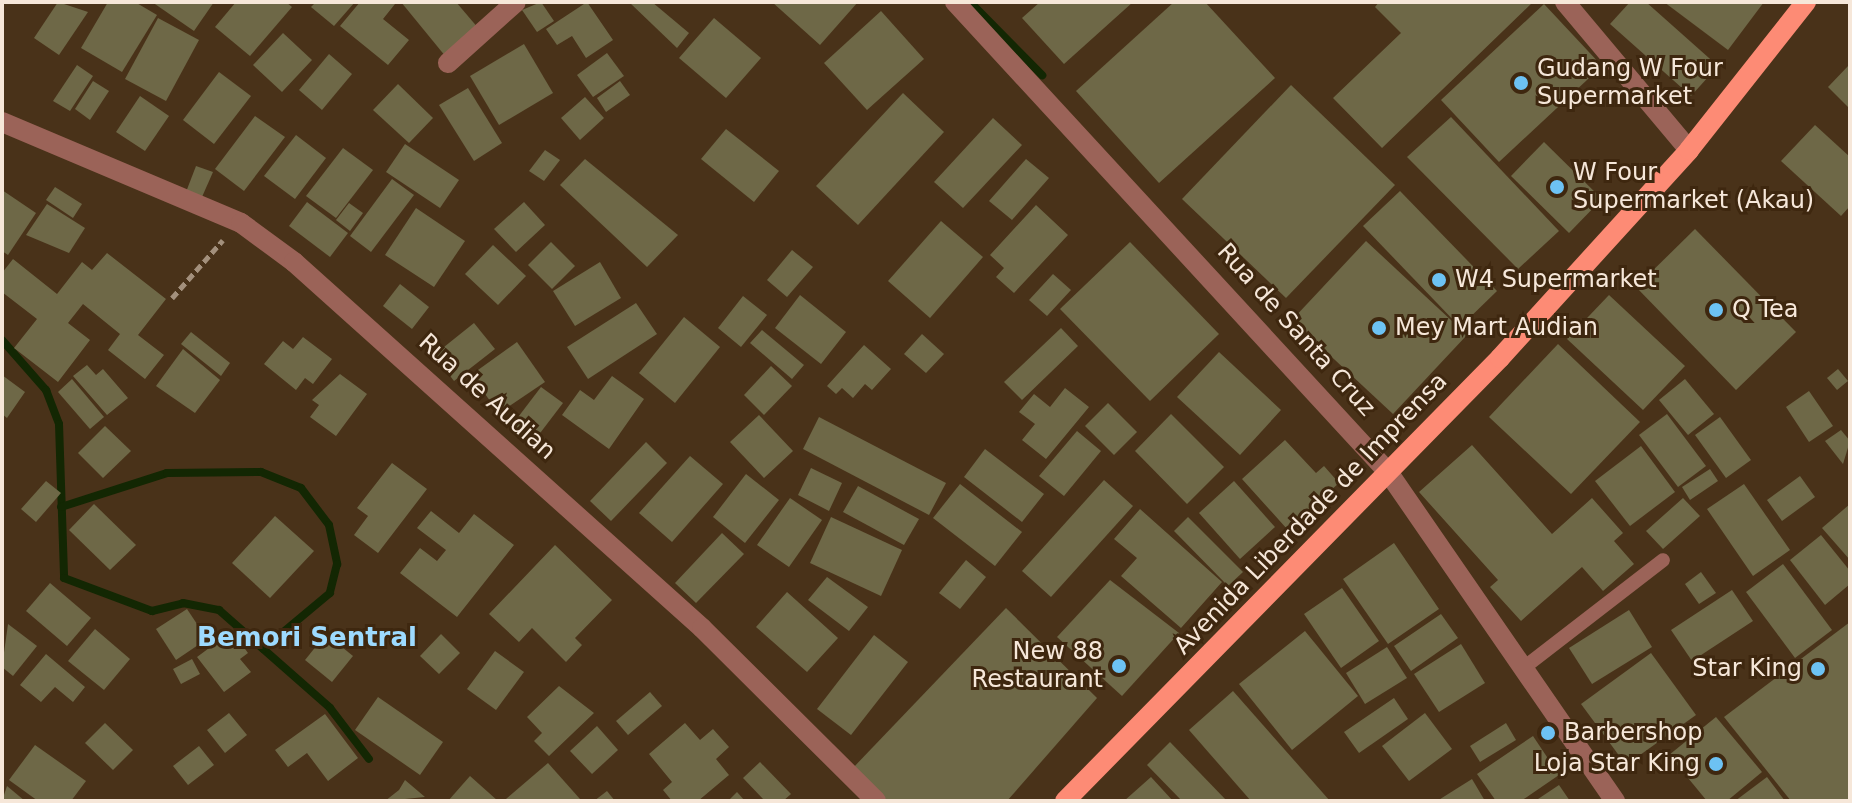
<!DOCTYPE html>
<style>
body{margin:0}
#map{position:relative;width:1852px;height:803px;overflow:hidden;background:#493219;font-family:"DejaVu Sans",sans-serif}
div>[style]{position:absolute}
.stream>*{height:8px;margin:-4px;padding:0 4px;transform-origin:4px;border-radius:4px;background:#132703}
.building>*{inset:0;background:#6e6847}
.path>*{height:5px;margin-top:-2.5px;transform-origin:0;background:repeating-linear-gradient(90deg,#a3907c 0 8px,transparent 0 12px)}
.service>*{height:14px;margin:-7px;padding:0 7px;transform-origin:7px;border-radius:7px;background:#9b6358}
.minor>*{height:20px;margin:-10px;padding:0 10px;transform-origin:10px;border-radius:10px;background:#9b6358}
.tertiary>*{height:20px;margin:-10px;padding:0 10px;transform-origin:10px;border-radius:10px;background:#9b6358}
.primary>*{height:20px;margin:-10px;padding:0 10px;transform-origin:10px;border-radius:10px;background:#fd8b75}
.dots>*{width:22px;height:22px;translate:-50% -50%;box-sizing:border-box;border:4px solid #3e270f;border-radius:50%}
span{translate:-50% -50%;white-space:nowrap;text-align:center;line-height:1.15;-webkit-text-stroke:6px #3e270f;paint-order:stroke}
.poi-label{font-size:24px;color:#f6e7d9}
.left{translate:0 -50%;text-align:left}
.right{translate:-100% -50%;text-align:right}
.street-label{font-size:24px;color:#f6e7d9}
.neighbourhood-label{font-size:26px;color:#9ddafe;font-weight:700}
.frame{position:absolute;inset:0;border:4px solid #f6e7d9;pointer-events:none}
</style>
<div id="map">
<div class="stream">
<i style="left:970px;top:2px;width:103px;rotate:45.4deg"></i>
<i style="left:2px;top:340px;width:67px;rotate:48.7deg"></i>
<i style="left:46px;top:390px;width:36px;rotate:69deg"></i>
<i style="left:59px;top:424px;width:154px;rotate:88.1deg"></i>
<i style="left:64px;top:578px;width:94px;rotate:20.6deg"></i>
<i style="left:152px;top:611px;width:32px;rotate:-14deg"></i>
<i style="left:183px;top:603px;width:37px;rotate:11deg"></i>
<i style="left:219px;top:610px;width:148px;rotate:41.4deg"></i>
<i style="left:330px;top:708px;width:64px;rotate:52.6deg"></i>
<i style="left:61px;top:507px;width:111px;rotate:-17.8deg"></i>
<i style="left:167px;top:473px;width:94px;rotate:-0.6deg"></i>
<i style="left:261px;top:472px;width:43px;rotate:21.8deg"></i>
<i style="left:301px;top:488px;width:46px;rotate:52.9deg"></i>
<i style="left:329px;top:525px;width:40px;rotate:78deg"></i>
<i style="left:337px;top:564px;width:30px;rotate:104deg"></i>
<i style="left:330px;top:593px;width:87px;rotate:140.1deg"></i>
</div>
<div class="building">
<i style="clip-path:polygon(58px 2px,88px 12px,59px 55px,34px 38px)"></i>
<i style="clip-path:polygon(108px 2px,135px 2px,157px 15px,122px 72px,81px 48px)"></i>
<i style="clip-path:polygon(152px 2px,214px 2px,194px 31px)"></i>
<i style="clip-path:polygon(236px 2px,286px 2px,292px 7px,250px 56px,215px 27px)"></i>
<i style="clip-path:polygon(316px 2px,355px 2px,334px 26px,311px 7px)"></i>
<i style="clip-path:polygon(360px 2px,395px 4px,383px 19px,409px 40px,388px 65px,340px 26px)"></i>
<i style="clip-path:polygon(401px 2px,456px 2px,479px 29px,446px 57px)"></i>
<i style="clip-path:polygon(541px 2px,554px 21px,537px 32px,522px 10px)"></i>
<i style="clip-path:polygon(587px 2px,613px 40px,586px 58px,572px 36px,557px 45px,546px 29px)"></i>
<i style="clip-path:polygon(629px 2px,652px 2px,689px 33px,677px 48px)"></i>
<i style="clip-path:polygon(772px 2px,858px 2px,820px 45px)"></i>
<i style="clip-path:polygon(1040px 2px,1133px 2px,1064px 64px,1022px 18px)"></i>
<i style="clip-path:polygon(1174px 2px,1205px 2px,1275px 78px,1159px 183px,1076px 91px)"></i>
<i style="clip-path:polygon(1379px 2px,1533px 2px,1382px 148px,1333px 98px,1401px 33px,1375px 7px)"></i>
<i style="clip-path:polygon(1630px 2px,1646px 2px,1718px 66px,1691px 96px,1610px 24px)"></i>
<i style="clip-path:polygon(1664px 2px,1764px 2px,1728px 50px)"></i>
<i style="clip-path:polygon(1544px 4px,1602px 66px,1499px 162px,1441px 100px)"></i>
<i style="clip-path:polygon(881px 11px,924px 59px,867px 110px,824px 63px)"></i>
<i style="clip-path:polygon(158px 18px,199px 40px,166px 101px,125px 79px)"></i>
<i style="clip-path:polygon(714px 18px,761px 58px,726px 98px,679px 58px)"></i>
<i style="clip-path:polygon(283px 33px,312px 60px,282px 92px,253px 65px)"></i>
<i style="clip-path:polygon(524px 44px,553px 93px,499px 125px,470px 76px)"></i>
<i style="clip-path:polygon(607px 53px,624px 76px,593px 97px,577px 75px)"></i>
<i style="clip-path:polygon(329px 54px,352px 74px,322px 110px,299px 90px)"></i>
<i style="clip-path:polygon(1850px 64px,1850px 109px,1828px 87px)"></i>
<i style="clip-path:polygon(77px 65px,93px 76px,70px 111px,53px 101px)"></i>
<i style="clip-path:polygon(219px 72px,251px 96px,214px 144px,183px 120px)"></i>
<i style="clip-path:polygon(93px 81px,109px 91px,90px 120px,75px 109px)"></i>
<i style="clip-path:polygon(620px 81px,630px 95px,606px 112px,597px 98px)"></i>
<i style="clip-path:polygon(398px 84px,433px 118px,409px 143px,373px 110px)"></i>
<i style="clip-path:polygon(1291px 85px,1395px 185px,1286px 298px,1182px 199px)"></i>
<i style="clip-path:polygon(468px 88px,502px 143px,474px 161px,439px 105px)"></i>
<i style="clip-path:polygon(903px 93px,944px 132px,858px 225px,816px 186px)"></i>
<i style="clip-path:polygon(140px 96px,169px 116px,145px 151px,116px 132px)"></i>
<i style="clip-path:polygon(585px 97px,604px 118px,580px 140px,561px 118px)"></i>
<i style="clip-path:polygon(255px 116px,285px 137px,244px 191px,215px 169px)"></i>
<i style="clip-path:polygon(1451px 117px,1559px 231px,1518px 269px,1407px 157px)"></i>
<i style="clip-path:polygon(993px 118px,1022px 145px,963px 208px,934px 182px)"></i>
<i style="clip-path:polygon(1815px 125px,1850px 157px,1850px 206px,1841px 216px,1781px 161px)"></i>
<i style="clip-path:polygon(726px 129px,779px 171px,754px 202px,701px 159px)"></i>
<i style="clip-path:polygon(296px 135px,326px 158px,295px 199px,264px 176px)"></i>
<i style="clip-path:polygon(1544px 142px,1602px 199px,1569px 233px,1511px 176px)"></i>
<i style="clip-path:polygon(405px 144px,459px 180px,440px 208px,386px 172px)"></i>
<i style="clip-path:polygon(343px 148px,373px 170px,336px 218px,306px 196px)"></i>
<i style="clip-path:polygon(545px 150px,560px 160px,544px 181px,529px 171px)"></i>
<i style="clip-path:polygon(585px 159px,678px 235px,647px 267px,560px 185px)"></i>
<i style="clip-path:polygon(1026px 159px,1049px 178px,1012px 220px,989px 201px)"></i>
<i style="clip-path:polygon(196px 166px,213px 172px,202px 197px,186px 192px)"></i>
<i style="clip-path:polygon(392px 179px,414px 195px,371px 252px,350px 236px)"></i>
<i style="clip-path:polygon(55px 187px,82px 204px,73px 218px,46px 200px)"></i>
<i style="clip-path:polygon(2px 190px,36px 213px,8px 255px,2px 251px)"></i>
<i style="clip-path:polygon(1400px 191px,1497px 291px,1460px 327px,1363px 226px)"></i>
<i style="clip-path:polygon(307px 202px,348px 233px,330px 257px,289px 226px)"></i>
<i style="clip-path:polygon(524px 202px,545px 225px,516px 252px,494px 229px)"></i>
<i style="clip-path:polygon(349px 203px,363px 213px,350px 231px,336px 220px)"></i>
<i style="clip-path:polygon(47px 204px,85px 228px,69px 253px,26px 235px)"></i>
<i style="clip-path:polygon(1036px 205px,1068px 235px,1014px 293px,996px 277px,1004px 268px,990px 255px)"></i>
<i style="clip-path:polygon(416px 208px,465px 241px,434px 287px,385px 255px)"></i>
<i style="clip-path:polygon(941px 221px,983px 257px,930px 318px,888px 281px)"></i>
<i style="clip-path:polygon(1695px 229px,1796px 332px,1736px 390px,1636px 287px)"></i>
<i style="clip-path:polygon(1366px 241px,1467px 335px,1393px 414px,1292px 320px)"></i>
<i style="clip-path:polygon(551px 242px,575px 266px,552px 289px,528px 265px)"></i>
<i style="clip-path:polygon(1130px 242px,1219px 334px,1150px 401px,1060px 309px)"></i>
<i style="clip-path:polygon(493px 245px,526px 276px,498px 305px,465px 274px)"></i>
<i style="clip-path:polygon(792px 250px,813px 267px,787px 297px,767px 280px)"></i>
<i style="clip-path:polygon(107px 253px,166px 299px,138px 335px,164px 355px,145px 379px,108px 350px,120px 334px,83px 304px,68px 323px,90px 340px,58px 382px,14px 348px,37px 319px,2px 292px,2px 273px,13px 259px,57px 294px,82px 262px,92px 270px)"></i>
<i style="clip-path:polygon(600px 262px,621px 298px,575px 326px,553px 291px)"></i>
<i style="clip-path:polygon(1053px 274px,1071px 290px,1047px 316px,1029px 300px)"></i>
<i style="clip-path:polygon(400px 284px,429px 307px,412px 329px,383px 306px)"></i>
<i style="clip-path:polygon(800px 295px,846px 332px,821px 364px,775px 328px)"></i>
<i style="clip-path:polygon(1609px 295px,1685px 366px,1643px 410px,1567px 339px)"></i>
<i style="clip-path:polygon(743px 296px,767px 315px,741px 347px,718px 328px)"></i>
<i style="clip-path:polygon(636px 303px,657px 334px,588px 379px,567px 347px)"></i>
<i style="clip-path:polygon(684px 317px,720px 347px,675px 403px,639px 373px)"></i>
<i style="clip-path:polygon(474px 323px,495px 349px,454px 381px,434px 355px)"></i>
<i style="clip-path:polygon(1061px 328px,1078px 346px,1022px 400px,1004px 382px)"></i>
<i style="clip-path:polygon(762px 330px,804px 365px,792px 379px,750px 343px)"></i>
<i style="clip-path:polygon(191px 332px,230px 363px,221px 376px,181px 344px)"></i>
<i style="clip-path:polygon(922px 334px,944px 354px,926px 373px,904px 354px)"></i>
<i style="clip-path:polygon(303px 337px,332px 359px,313px 384px,305px 378px,296px 390px,264px 364px,283px 341px,293px 349px)"></i>
<i style="clip-path:polygon(517px 342px,545px 382px,499px 413px,471px 375px)"></i>
<i style="clip-path:polygon(1558px 344px,1640px 422px,1571px 494px,1489px 417px)"></i>
<i style="clip-path:polygon(864px 345px,891px 369px,872px 390px,865px 384px,853px 398px,842px 388px,836px 394px,827px 386px)"></i>
<i style="clip-path:polygon(183px 349px,220px 380px,195px 413px,156px 386px)"></i>
<i style="clip-path:polygon(1219px 352px,1281px 410px,1240px 455px,1177px 397px)"></i>
<i style="clip-path:polygon(87px 365px,96px 375px,103px 369px,128px 398px,107px 415px,73px 376px)"></i>
<i style="clip-path:polygon(771px 366px,792px 386px,764px 415px,744px 395px)"></i>
<i style="clip-path:polygon(1838px 369px,1848px 381px,1837px 390px,1827px 378px)"></i>
<i style="clip-path:polygon(340px 374px,367px 394px,336px 436px,310px 417px,319px 405px,312px 400px)"></i>
<i style="clip-path:polygon(2px 375px,25px 392px,7px 418px,2px 414px)"></i>
<i style="clip-path:polygon(612px 376px,644px 399px,609px 449px,562px 415px,580px 390px,594px 400px)"></i>
<i style="clip-path:polygon(72px 379px,104px 417px,90px 429px,58px 392px)"></i>
<i style="clip-path:polygon(1685px 379px,1714px 414px,1688px 435px,1659px 400px)"></i>
<i style="clip-path:polygon(541px 387px,563px 403px,531px 445px,509px 429px)"></i>
<i style="clip-path:polygon(1065px 388px,1089px 407px,1046px 459px,1022px 440px,1035px 424px,1019px 412px,1034px 394px,1050px 407px)"></i>
<i style="clip-path:polygon(1809px 391px,1833px 426px,1809px 442px,1786px 407px)"></i>
<i style="clip-path:polygon(1108px 403px,1137px 432px,1114px 455px,1085px 426px)"></i>
<i style="clip-path:polygon(1171px 414px,1224px 467px,1187px 504px,1135px 451px)"></i>
<i style="clip-path:polygon(1667px 414px,1706px 466px,1678px 487px,1639px 435px)"></i>
<i style="clip-path:polygon(759px 415px,793px 451px,764px 478px,730px 442px)"></i>
<i style="clip-path:polygon(819px 417px,946px 483px,929px 515px,803px 449px)"></i>
<i style="clip-path:polygon(1720px 417px,1751px 460px,1726px 478px,1695px 435px)"></i>
<i style="clip-path:polygon(105px 426px,131px 451px,103px 478px,78px 453px)"></i>
<i style="clip-path:polygon(1841px 430px,1850px 441px,1843px 464px,1825px 441px)"></i>
<i style="clip-path:polygon(1077px 431px,1101px 451px,1064px 496px,1039px 476px)"></i>
<i style="clip-path:polygon(1285px 440px,1316px 473px,1324px 466px,1339px 483px,1287px 529px,1242px 479px)"></i>
<i style="clip-path:polygon(646px 442px,667px 463px,611px 521px,590px 501px)"></i>
<i style="clip-path:polygon(1472px 445px,1552px 534px,1592px 498px,1623px 533px,1614px 541px,1634px 564px,1603px 591px,1582px 567px,1521px 621px,1490px 587px,1498px 580px,1419px 492px)"></i>
<i style="clip-path:polygon(1641px 446px,1675px 492px,1630px 526px,1595px 481px)"></i>
<i style="clip-path:polygon(985px 449px,1044px 494px,1022px 522px,964px 477px)"></i>
<i style="clip-path:polygon(690px 456px,723px 484px,672px 542px,639px 513px)"></i>
<i style="clip-path:polygon(392px 463px,427px 489px,378px 553px,354px 535px,368px 516px,357px 508px)"></i>
<i style="clip-path:polygon(811px 468px,842px 483px,829px 511px,798px 495px)"></i>
<i style="clip-path:polygon(1710px 469px,1718px 481px,1690px 500px,1682px 487px)"></i>
<i style="clip-path:polygon(746px 474px,779px 500px,745px 543px,713px 517px)"></i>
<i style="clip-path:polygon(1800px 476px,1815px 497px,1782px 521px,1767px 500px)"></i>
<i style="clip-path:polygon(1104px 480px,1133px 506px,1051px 597px,1022px 571px)"></i>
<i style="clip-path:polygon(46px 481px,61px 493px,36px 522px,21px 509px)"></i>
<i style="clip-path:polygon(1234px 481px,1275px 527px,1240px 559px,1199px 513px)"></i>
<i style="clip-path:polygon(960px 484px,1022px 532px,995px 566px,933px 518px)"></i>
<i style="clip-path:polygon(1744px 484px,1790px 550px,1753px 576px,1707px 509px)"></i>
<i style="clip-path:polygon(858px 486px,919px 519px,904px 545px,843px 512px)"></i>
<i style="clip-path:polygon(790px 498px,822px 520px,789px 567px,757px 545px)"></i>
<i style="clip-path:polygon(1683px 498px,1700px 516px,1663px 549px,1646px 531px)"></i>
<i style="clip-path:polygon(94px 504px,136px 545px,110px 570px,69px 530px)"></i>
<i style="clip-path:polygon(1850px 504px,1850px 560px,1822px 528px)"></i>
<i style="clip-path:polygon(1140px 509px,1222px 582px,1181px 628px,1121px 576px,1137px 558px,1114px 539px)"></i>
<i style="clip-path:polygon(431px 511px,459px 533px,474px 514px,514px 545px,457px 617px,400px 573px,420px 548px,437px 561px,446px 550px,417px 528px)"></i>
<i style="clip-path:polygon(275px 516px,314px 551px,270px 598px,232px 563px)"></i>
<i style="clip-path:polygon(831px 517px,902px 550px,881px 596px,810px 563px)"></i>
<i style="clip-path:polygon(1188px 517px,1243px 572px,1228px 586px,1174px 531px)"></i>
<i style="clip-path:polygon(722px 533px,744px 554px,696px 603px,675px 583px)"></i>
<i style="clip-path:polygon(1821px 535px,1850px 571px,1850px 584px,1825px 605px,1790px 560px)"></i>
<i style="clip-path:polygon(1394px 543px,1439px 609px,1388px 644px,1343px 579px)"></i>
<i style="clip-path:polygon(555px 545px,612px 600px,575px 638px,582px 645px,566px 662px,532px 628px,519px 642px,489px 614px)"></i>
<i style="clip-path:polygon(966px 560px,986px 577px,960px 609px,939px 593px)"></i>
<i style="clip-path:polygon(1783px 564px,1832px 630px,1795px 658px,1746px 592px)"></i>
<i style="clip-path:polygon(1701px 572px,1716px 593px,1699px 604px,1685px 584px)"></i>
<i style="clip-path:polygon(827px 577px,868px 607px,849px 631px,808px 600px)"></i>
<i style="clip-path:polygon(1110px 580px,1179px 633px,1122px 696px,1057px 637px)"></i>
<i style="clip-path:polygon(50px 583px,91px 618px,67px 646px,26px 611px)"></i>
<i style="clip-path:polygon(1342px 588px,1379px 641px,1341px 668px,1304px 614px)"></i>
<i style="clip-path:polygon(1732px 590px,1753px 621px,1692px 661px,1671px 630px)"></i>
<i style="clip-path:polygon(787px 592px,838px 638px,807px 672px,756px 627px)"></i>
<i style="clip-path:polygon(1006px 608px,1097px 698px,1007px 801px,882px 801px,851px 770px)"></i>
<i style="clip-path:polygon(187px 609px,207px 639px,176px 660px,156px 629px)"></i>
<i style="clip-path:polygon(1629px 610px,1652px 647px,1592px 684px,1569px 648px)"></i>
<i style="clip-path:polygon(1441px 614px,1458px 638px,1411px 671px,1394px 646px)"></i>
<i style="clip-path:polygon(1850px 622px,1850px 801px,1791px 801px,1724px 717px)"></i>
<i style="clip-path:polygon(8px 624px,37px 646px,13px 676px,2px 667px)"></i>
<i style="clip-path:polygon(95px 629px,130px 659px,104px 690px,68px 661px)"></i>
<i style="clip-path:polygon(232px 631px,248px 653px,240px 659px,251px 672px,224px 692px,197px 657px)"></i>
<i style="clip-path:polygon(1305px 631px,1358px 696px,1292px 750px,1239px 684px)"></i>
<i style="clip-path:polygon(326px 634px,353px 656px,332px 682px,305px 660px)"></i>
<i style="clip-path:polygon(441px 634px,460px 653px,439px 674px,420px 656px)"></i>
<i style="clip-path:polygon(874px 635px,908px 662px,851px 735px,817px 709px)"></i>
<i style="clip-path:polygon(1461px 644px,1485px 683px,1439px 712px,1414px 674px)"></i>
<i style="clip-path:polygon(1387px 647px,1407px 678px,1365px 704px,1346px 673px)"></i>
<i style="clip-path:polygon(495px 651px,524px 672px,496px 710px,467px 689px)"></i>
<i style="clip-path:polygon(1651px 653px,1696px 715px,1626px 765px,1581px 704px)"></i>
<i style="clip-path:polygon(46px 654px,85px 687px,73px 702px,55px 687px,41px 702px,20px 685px)"></i>
<i style="clip-path:polygon(192px 659px,200px 674px,181px 684px,173px 669px)"></i>
<i style="clip-path:polygon(559px 686px,594px 713px,549px 756px,534px 741px,542px 733px,527px 717px)"></i>
<i style="clip-path:polygon(1233px 691px,1330px 801px,1251px 801px,1189px 730px)"></i>
<i style="clip-path:polygon(650px 692px,662px 706px,628px 735px,616px 721px)"></i>
<i style="clip-path:polygon(378px 697px,443px 742px,420px 775px,355px 730px)"></i>
<i style="clip-path:polygon(1394px 698px,1408px 719px,1359px 753px,1344px 732px)"></i>
<i style="clip-path:polygon(229px 713px,247px 735px,225px 753px,207px 730px)"></i>
<i style="clip-path:polygon(1425px 713px,1452px 749px,1409px 781px,1382px 746px)"></i>
<i style="clip-path:polygon(325px 714px,358px 758px,328px 781px,307px 753px,288px 767px,275px 750px)"></i>
<i style="clip-path:polygon(1716px 717px,1762px 772px,1727px 801px,1707px 801px,1669px 755px)"></i>
<i style="clip-path:polygon(105px 723px,133px 750px,113px 770px,85px 743px)"></i>
<i style="clip-path:polygon(685px 723px,700px 740px,713px 729px,729px 747px,716px 759px,729px 775px,698px 801px,672px 801px,663px 790px,672px 782px,649px 754px)"></i>
<i style="clip-path:polygon(1506px 723px,1516px 740px,1480px 762px,1470px 746px)"></i>
<i style="clip-path:polygon(597px 726px,618px 750px,592px 774px,570px 751px)"></i>
<i style="clip-path:polygon(1533px 736px,1559px 775px,1521px 801px,1496px 801px,1477px 774px)"></i>
<i style="clip-path:polygon(1170px 742px,1227px 801px,1182px 801px,1147px 765px)"></i>
<i style="clip-path:polygon(35px 745px,86px 781px,71px 801px,38px 801px,9px 780px)"></i>
<i style="clip-path:polygon(199px 746px,214px 765px,188px 785px,173px 766px)"></i>
<i style="clip-path:polygon(760px 762px,791px 794px,783px 801px,765px 801px,743px 778px)"></i>
<i style="clip-path:polygon(548px 763px,580px 799px,508px 801px,506px 799px)"></i>
<i style="clip-path:polygon(470px 776px,498px 801px,448px 801px)"></i>
<i style="clip-path:polygon(1151px 777px,1173px 801px,1124px 801px)"></i>
<i style="clip-path:polygon(1767px 777px,1785px 801px,1735px 801px)"></i>
<i style="clip-path:polygon(1472px 779px,1485px 801px,1437px 801px)"></i>
<i style="clip-path:polygon(405px 780px,425px 797px,385px 801px,399px 790px)"></i>
<i style="clip-path:polygon(1559px 785px,1570px 801px,1535px 801px)"></i>
<i style="clip-path:polygon(7px 786px,25px 801px,2px 801px)"></i>
<i style="clip-path:polygon(607px 791px,615px 801px,594px 801px)"></i>
<i style="clip-path:polygon(737px 792px,745px 801px,728px 801px)"></i>
</div>
<div class="path">
<i style="left:172px;top:298px;width:77px;rotate:-48.7deg"></i>
</div>
<div class="service">
<i style="left:1526px;top:666px;width:173px;rotate:-37.7deg"></i>
</div>
<div class="minor">
<i style="left:1565px;top:2px;width:193px;rotate:50deg"></i>
<i style="left:448px;top:63px;width:91px;rotate:-41.9deg"></i>
<i style="left:2px;top:122px;width:259px;rotate:22.9deg"></i>
<i style="left:241px;top:223px;width:66px;rotate:36.3deg"></i>
<i style="left:294px;top:262px;width:548px;rotate:41.89deg"></i>
<i style="left:702px;top:628px;width:245px;rotate:44.8deg"></i>
</div>
<div class="tertiary">
<i style="left:955px;top:2px;width:639px;rotate:47.35deg"></i>
<i style="left:1388px;top:472px;width:400px;rotate:55.4deg"></i>
</div>
<div class="primary">
<i style="left:1065px;top:801px;width:621px;rotate:-45.52deg"></i>
<i style="left:1500px;top:358px;width:281px;rotate:-47.7deg"></i>
<i style="left:1689px;top:150px;width:189px;rotate:-51.7deg"></i>
</div>
<div class="dots">
<i style="left:1521px;top:83px;background:#6dc2f3"></i>
<i style="left:1557px;top:187px;background:#6dc2f3"></i>
<i style="left:1439px;top:280px;background:#6dc2f3"></i>
<i style="left:1716px;top:310px;background:#6dc2f3"></i>
<i style="left:1379px;top:328px;background:#6dc2f3"></i>
<i style="left:1119px;top:666px;background:#6dc2f3"></i>
<i style="left:1818px;top:669px;background:#6dc2f3"></i>
<i style="left:1548px;top:733px;background:#6dc2f3"></i>
<i style="left:1716px;top:764px;background:#6dc2f3"></i>
</div>
<div class="poi-label">
<span class="left" style="left:1537px;top:83px">Gudang W Four<br>Supermarket</span>
<span class="left" style="left:1573px;top:187px">W Four<br>Supermarket (Akau)</span>
<span class="left" style="left:1455px;top:280px">W4 Supermarket</span>
<span class="left" style="left:1732px;top:310px">Q Tea</span>
<span class="left" style="left:1395px;top:328px">Mey Mart Audian</span>
<span class="right" style="left:1103px;top:666px">New 88<br>Restaurant</span>
<span class="right" style="left:1802px;top:669px">Star King</span>
<span class="left" style="left:1564px;top:733px">Barbershop</span>
<span class="right" style="left:1700px;top:764px">Loja Star King</span>
</div>
<div class="street-label">
<span style="left:1296px;top:330px;rotate:48deg">Rua de Santa Cruz</span>
<span style="left:487px;top:397px;rotate:42deg">Rua de Audian</span>
<span style="left:1311px;top:514px;rotate:-46deg">Avenida Liberdade de Imprensa</span>
</div>
<div class="neighbourhood-label">
<span style="left:307px;top:638px">Bemori Sentral</span>
</div>
<div class="frame"></div>
</div>
